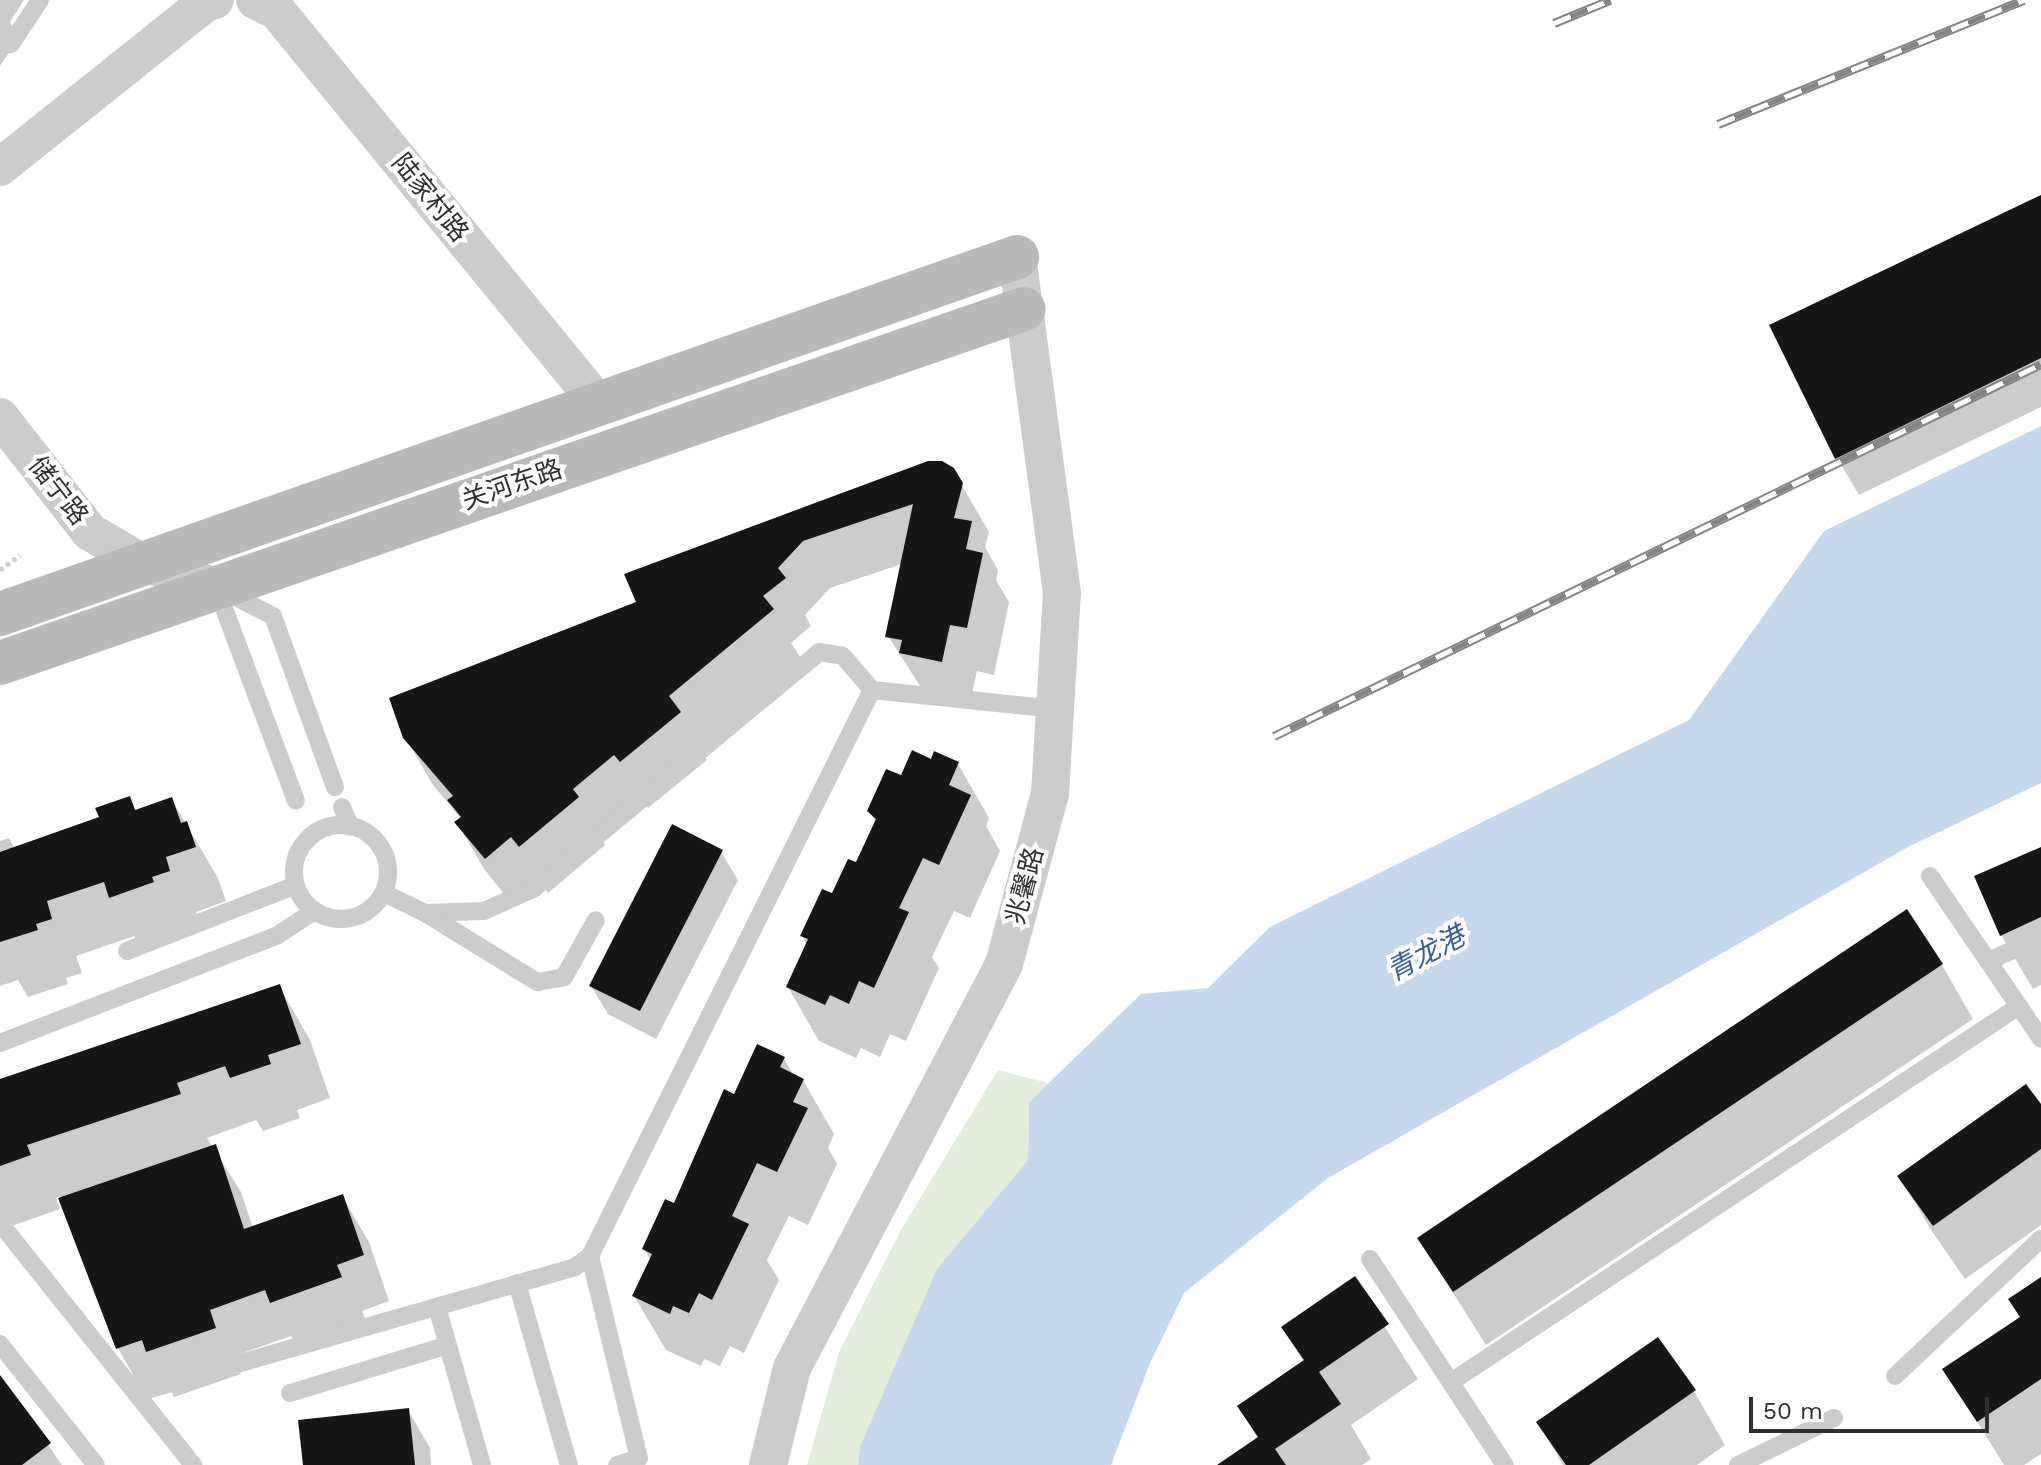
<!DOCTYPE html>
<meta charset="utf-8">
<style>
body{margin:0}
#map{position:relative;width:2041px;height:1465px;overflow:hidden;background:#fff;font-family:"Work Sans","Noto Sans SC",sans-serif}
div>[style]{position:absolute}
.green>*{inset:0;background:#e2eddc}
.water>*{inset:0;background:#c6d8ee}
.shadow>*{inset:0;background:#0003}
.building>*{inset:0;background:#161616}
.path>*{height:5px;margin-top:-2.5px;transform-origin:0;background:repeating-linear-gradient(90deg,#ccc 0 4px,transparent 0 8px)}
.lane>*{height:18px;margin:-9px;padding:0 9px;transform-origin:9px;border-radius:9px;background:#ccc}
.lane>.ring{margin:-9px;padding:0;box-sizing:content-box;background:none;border:18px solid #ccc;border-radius:50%}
.street>*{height:38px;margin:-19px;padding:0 19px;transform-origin:19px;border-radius:19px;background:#ccc}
.secondary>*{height:44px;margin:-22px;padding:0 22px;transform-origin:22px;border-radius:22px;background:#b9b9b9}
.rail>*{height:9px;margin-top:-4.5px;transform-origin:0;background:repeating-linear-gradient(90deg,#fff 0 18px,#848484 0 36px);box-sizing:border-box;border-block:2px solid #848484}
span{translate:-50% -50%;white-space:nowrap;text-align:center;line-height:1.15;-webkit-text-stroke:8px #fff;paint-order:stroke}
.street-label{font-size:26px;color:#2f2f2f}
.water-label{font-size:28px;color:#376097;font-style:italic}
.scale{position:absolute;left:1749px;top:1397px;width:240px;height:36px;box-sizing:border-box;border:4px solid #2f2f2f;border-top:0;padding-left:10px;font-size:24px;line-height:28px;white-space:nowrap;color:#2f2f2f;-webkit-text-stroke:6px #fff;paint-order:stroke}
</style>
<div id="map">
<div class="green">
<i style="clip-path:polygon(998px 1070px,1048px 1083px,1029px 1102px,1028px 1160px,943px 1262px,860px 1447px,858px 1465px,807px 1465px,839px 1352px,902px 1228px)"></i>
</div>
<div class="water">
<i style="clip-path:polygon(2041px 426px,2041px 783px,1908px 847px,1328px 1178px,1184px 1293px,1150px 1363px,1111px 1465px,858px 1465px,860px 1447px,937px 1269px,1028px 1160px,1029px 1102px,1141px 994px,1208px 988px,1270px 927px,1689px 720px,1824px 531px)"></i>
</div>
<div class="shadow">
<i style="clip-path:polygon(0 0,24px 0,10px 22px,19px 38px,0 66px)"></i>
<i style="clip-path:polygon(2041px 197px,2041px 407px,1859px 495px,1837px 458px)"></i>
<i style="clip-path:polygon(953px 470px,989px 532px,985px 547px,998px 570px,996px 580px,1009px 602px,994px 675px,977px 671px,969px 708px,929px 700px,888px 636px,902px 564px,830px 588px,805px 615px,811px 626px,791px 643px,800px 657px,697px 743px,707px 760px,648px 808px,642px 801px,600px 836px,605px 845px,548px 893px,540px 883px,513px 905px,484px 869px,457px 822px,461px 819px,459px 816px,433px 785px,405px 737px,638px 604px)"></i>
<i style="clip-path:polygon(932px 761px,958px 764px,989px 818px,986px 826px,1000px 851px,970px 918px,954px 911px,932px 957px,939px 968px,906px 1041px,890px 1034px,880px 1057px,861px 1048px,856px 1058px,819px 1041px,788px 987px,807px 945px,802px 936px,857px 865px,876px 823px,869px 811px,902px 778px)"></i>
<i style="clip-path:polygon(129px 798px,137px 812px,172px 800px,218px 878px,226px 901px,196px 912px,200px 925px,142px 951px,134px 936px,76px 956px,82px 973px,66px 978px,68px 984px,28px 997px,18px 980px,0 986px,0 841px,9px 838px,15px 849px,101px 819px)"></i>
<i style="clip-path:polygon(2041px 849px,2041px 985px,2033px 989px,2001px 935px)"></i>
<i style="clip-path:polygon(721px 852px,738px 880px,656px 1039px,608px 1014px,591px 986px)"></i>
<i style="clip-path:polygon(1942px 965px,1973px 1019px,1486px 1345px,1419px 1239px)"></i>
<i style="clip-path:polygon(279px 986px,310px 1040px,330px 1098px,297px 1110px,300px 1118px,263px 1131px,256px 1120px,207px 1138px,241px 1192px,253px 1228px,342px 1196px,369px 1242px,389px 1301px,362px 1311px,367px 1323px,298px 1348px,291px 1336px,234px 1356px,241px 1374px,174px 1397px,168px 1386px,144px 1394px,118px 1348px,60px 1196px,56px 1198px,60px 1209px,3px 1229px,0 1224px,0 1084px)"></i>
<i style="clip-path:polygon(784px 1059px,794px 1076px,803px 1080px,834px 1134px,828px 1148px,837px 1164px,808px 1225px,789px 1216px,767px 1260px,779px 1280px,744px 1353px,730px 1346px,720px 1366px,704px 1359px,701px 1366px,666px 1350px,634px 1296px,651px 1261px,644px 1249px,675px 1206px,735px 1096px)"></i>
<i style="clip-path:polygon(2041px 1108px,2041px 1225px,1965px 1279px,1931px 1230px,1900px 1176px)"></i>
<i style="clip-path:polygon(1354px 1279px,1418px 1379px,1351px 1425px,1371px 1459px,1362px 1465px,1220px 1465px,1258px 1439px,1240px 1407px,1304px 1362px,1283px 1328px)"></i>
<i style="clip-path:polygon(2041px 1280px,2041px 1454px,2024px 1465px,2004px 1465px,1945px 1370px,2021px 1318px)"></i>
<i style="clip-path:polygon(1694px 1391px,1725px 1445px,1697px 1465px,1563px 1465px,1539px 1423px)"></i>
<i style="clip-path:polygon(0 1395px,13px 1395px,62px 1465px,0 1465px)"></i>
<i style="clip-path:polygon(408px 1410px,430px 1448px,431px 1465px,305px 1465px)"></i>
</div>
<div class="building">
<i style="clip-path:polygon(2041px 195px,2041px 358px,1835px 459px,1769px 325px)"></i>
<i style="clip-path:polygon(928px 461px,942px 461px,954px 468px,963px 483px,954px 518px,972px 521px,966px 549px,983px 553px,967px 628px,950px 625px,942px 662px,899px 653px,902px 640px,885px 637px,913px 504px,803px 541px,778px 568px,786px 578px,763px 596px,774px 609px,669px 696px,681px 712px,620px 762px,614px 755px,573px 789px,579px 797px,519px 847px,511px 837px,485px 859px,454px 822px,461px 817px,447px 800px,453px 796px,403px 738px,389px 698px,636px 602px,624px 574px)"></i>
<i style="clip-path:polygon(912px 750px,931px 759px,934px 751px,959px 762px,949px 785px,971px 795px,939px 865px,923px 858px,899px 908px,909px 912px,874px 988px,859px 981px,849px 1004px,830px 995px,825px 1005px,786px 987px,808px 939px,800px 936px,822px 889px,832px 893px,848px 859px,856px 862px,876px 819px,867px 811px,886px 769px,901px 775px)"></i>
<i style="clip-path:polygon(130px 796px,135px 810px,172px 797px,181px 823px,187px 821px,196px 847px,166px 857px,170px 871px,152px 877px,154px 882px,109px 898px,104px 882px,47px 901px,52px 919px,36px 924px,38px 930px,0 942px,0 852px,99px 817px,95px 808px)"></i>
<i style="clip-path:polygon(672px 824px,723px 850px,640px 1011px,589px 986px)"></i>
<i style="clip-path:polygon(2041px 847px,2041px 917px,2000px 936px,1974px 876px)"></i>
<i style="clip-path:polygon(1907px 909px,1943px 964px,1453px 1292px,1417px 1238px)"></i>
<i style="clip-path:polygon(280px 984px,301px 1044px,268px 1055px,271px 1064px,230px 1078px,225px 1066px,177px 1083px,181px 1094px,27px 1145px,31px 1155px,0 1166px,0 1079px)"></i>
<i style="clip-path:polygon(757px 1044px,785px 1057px,780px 1067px,804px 1079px,793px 1102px,808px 1108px,777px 1172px,757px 1163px,732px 1216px,749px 1224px,712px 1300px,699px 1293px,689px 1313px,673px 1306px,670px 1314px,632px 1296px,652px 1254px,642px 1249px,665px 1199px,674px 1203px,724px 1089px,734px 1094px)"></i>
<i style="clip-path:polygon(2026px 1084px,2041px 1104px,2041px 1149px,1933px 1226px,1897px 1176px)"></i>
<i style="clip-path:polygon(216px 1144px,244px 1229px,343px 1194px,364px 1255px,337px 1265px,342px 1277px,270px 1303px,265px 1290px,210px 1310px,216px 1328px,146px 1352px,142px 1340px,116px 1349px,58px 1198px)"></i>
<i style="clip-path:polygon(1355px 1276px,1389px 1324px,1319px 1372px,1341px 1404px,1275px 1449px,1286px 1465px,1217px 1465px,1258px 1437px,1237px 1406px,1304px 1360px,1281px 1327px)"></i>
<i style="clip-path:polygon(2041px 1277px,2041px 1379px,1977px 1422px,1942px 1369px,2020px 1317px,2008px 1299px)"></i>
<i style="clip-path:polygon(1658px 1337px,1696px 1390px,1589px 1465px,1566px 1465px,1536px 1422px)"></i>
<i style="clip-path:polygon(0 1375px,51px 1443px,22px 1465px,0 1465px)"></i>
<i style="clip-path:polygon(409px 1408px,415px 1465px,303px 1465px,298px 1420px)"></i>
</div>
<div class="path">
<i style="left:0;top:570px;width:25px;rotate:-37deg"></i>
</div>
<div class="lane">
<i style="left:11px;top:44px;width:53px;rotate:-56.6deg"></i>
<i style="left:216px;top:587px;width:228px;rotate:69.5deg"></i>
<i style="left:224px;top:591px;width:55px;rotate:27deg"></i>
<i style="left:273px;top:616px;width:182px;rotate:70.1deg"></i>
<i style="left:342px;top:807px;width:21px;rotate:67deg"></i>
<i class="ring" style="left:294px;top:825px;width:76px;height:76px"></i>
<i style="left:1930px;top:876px;width:197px;rotate:55.7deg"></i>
<i style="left:384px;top:893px;width:46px;rotate:26deg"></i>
<i style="left:425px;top:913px;width:59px;rotate:-1.9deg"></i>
<i style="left:484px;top:911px;width:54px;rotate:-24.2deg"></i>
<i style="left:533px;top:889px;width:371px;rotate:-39.6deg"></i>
<i style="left:819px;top:652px;width:24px;rotate:9deg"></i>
<i style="left:843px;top:656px;width:45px;rotate:49.5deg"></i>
<i style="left:872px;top:690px;width:184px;rotate:5.9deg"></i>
<i style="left:425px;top:913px;width:132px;rotate:31.6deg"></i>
<i style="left:537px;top:982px;width:27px;rotate:-10deg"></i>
<i style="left:564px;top:977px;width:65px;rotate:-60.7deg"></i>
<i style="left:127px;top:951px;width:181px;rotate:-21.3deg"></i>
<i style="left:1988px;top:961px;width:58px;rotate:-23.5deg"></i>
<i style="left:0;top:1043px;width:298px;rotate:-21.2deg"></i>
<i style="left:278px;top:935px;width:43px;rotate:-33.7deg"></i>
<i style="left:0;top:1223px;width:310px;rotate:51.4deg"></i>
<i style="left:590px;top:1256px;width:208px;rotate:76.4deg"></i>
<i style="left:639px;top:1458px;width:23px;rotate:162deg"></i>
<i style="left:1370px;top:1259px;width:246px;rotate:56.8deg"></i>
<i style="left:517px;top:1283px;width:189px;rotate:74.1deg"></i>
<i style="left:437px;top:1307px;width:164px;rotate:74.1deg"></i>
<i style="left:0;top:1344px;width:154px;rotate:51.6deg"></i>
<i style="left:1895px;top:1376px;width:200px;rotate:-43.2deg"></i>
<i style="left:1451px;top:1382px;width:681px;rotate:-33.5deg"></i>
<i style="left:136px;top:1393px;width:457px;rotate:-16deg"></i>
<i style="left:575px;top:1267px;width:19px;rotate:-36deg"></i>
<i style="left:590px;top:1256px;width:632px;rotate:-63.52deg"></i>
<i style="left:290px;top:1393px;width:165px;rotate:-16.9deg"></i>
<i style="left:1738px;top:1465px;width:107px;rotate:-26.1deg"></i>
</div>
<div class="street">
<i style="left:255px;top:0;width:25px;rotate:27deg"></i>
<i style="left:277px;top:11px;width:508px;rotate:50.67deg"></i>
<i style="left:0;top:167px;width:265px;rotate:-38.6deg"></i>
<i style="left:207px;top:2px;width:8px;rotate:-14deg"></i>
<i style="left:0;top:417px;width:146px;rotate:52deg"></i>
<i style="left:90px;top:532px;width:59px;rotate:30.5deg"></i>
<i style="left:141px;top:562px;width:79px;rotate:18.4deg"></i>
<i style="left:768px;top:1465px;width:100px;rotate:-76.1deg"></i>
<i style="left:792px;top:1368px;width:456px;rotate:-62.3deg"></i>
<i style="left:1004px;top:964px;width:176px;rotate:-74.9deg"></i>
<i style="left:1050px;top:794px;width:201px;rotate:-86.6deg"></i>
<i style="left:1062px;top:593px;width:339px;rotate:-97.6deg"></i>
</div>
<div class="secondary">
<i style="left:0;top:614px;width:1078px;rotate:-19.34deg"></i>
<i style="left:0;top:663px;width:1083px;rotate:-19.07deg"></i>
</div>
<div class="rail">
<i style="left:1554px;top:23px;width:61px;rotate:-22.3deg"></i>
<i style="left:1718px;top:124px;width:330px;rotate:-22.1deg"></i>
<i style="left:1274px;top:736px;width:852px;rotate:-25.87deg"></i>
</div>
<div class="street-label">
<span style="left:430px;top:198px;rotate:51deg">陆家村路</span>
<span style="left:512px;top:485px;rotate:-19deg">关河东路</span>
<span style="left:58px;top:491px;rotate:52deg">储宁路</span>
<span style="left:1025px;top:886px;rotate:-75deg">兆馨路</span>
</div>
<div class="water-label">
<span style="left:1426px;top:954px;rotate:-28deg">青龙港</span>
</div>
<div class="scale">50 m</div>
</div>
